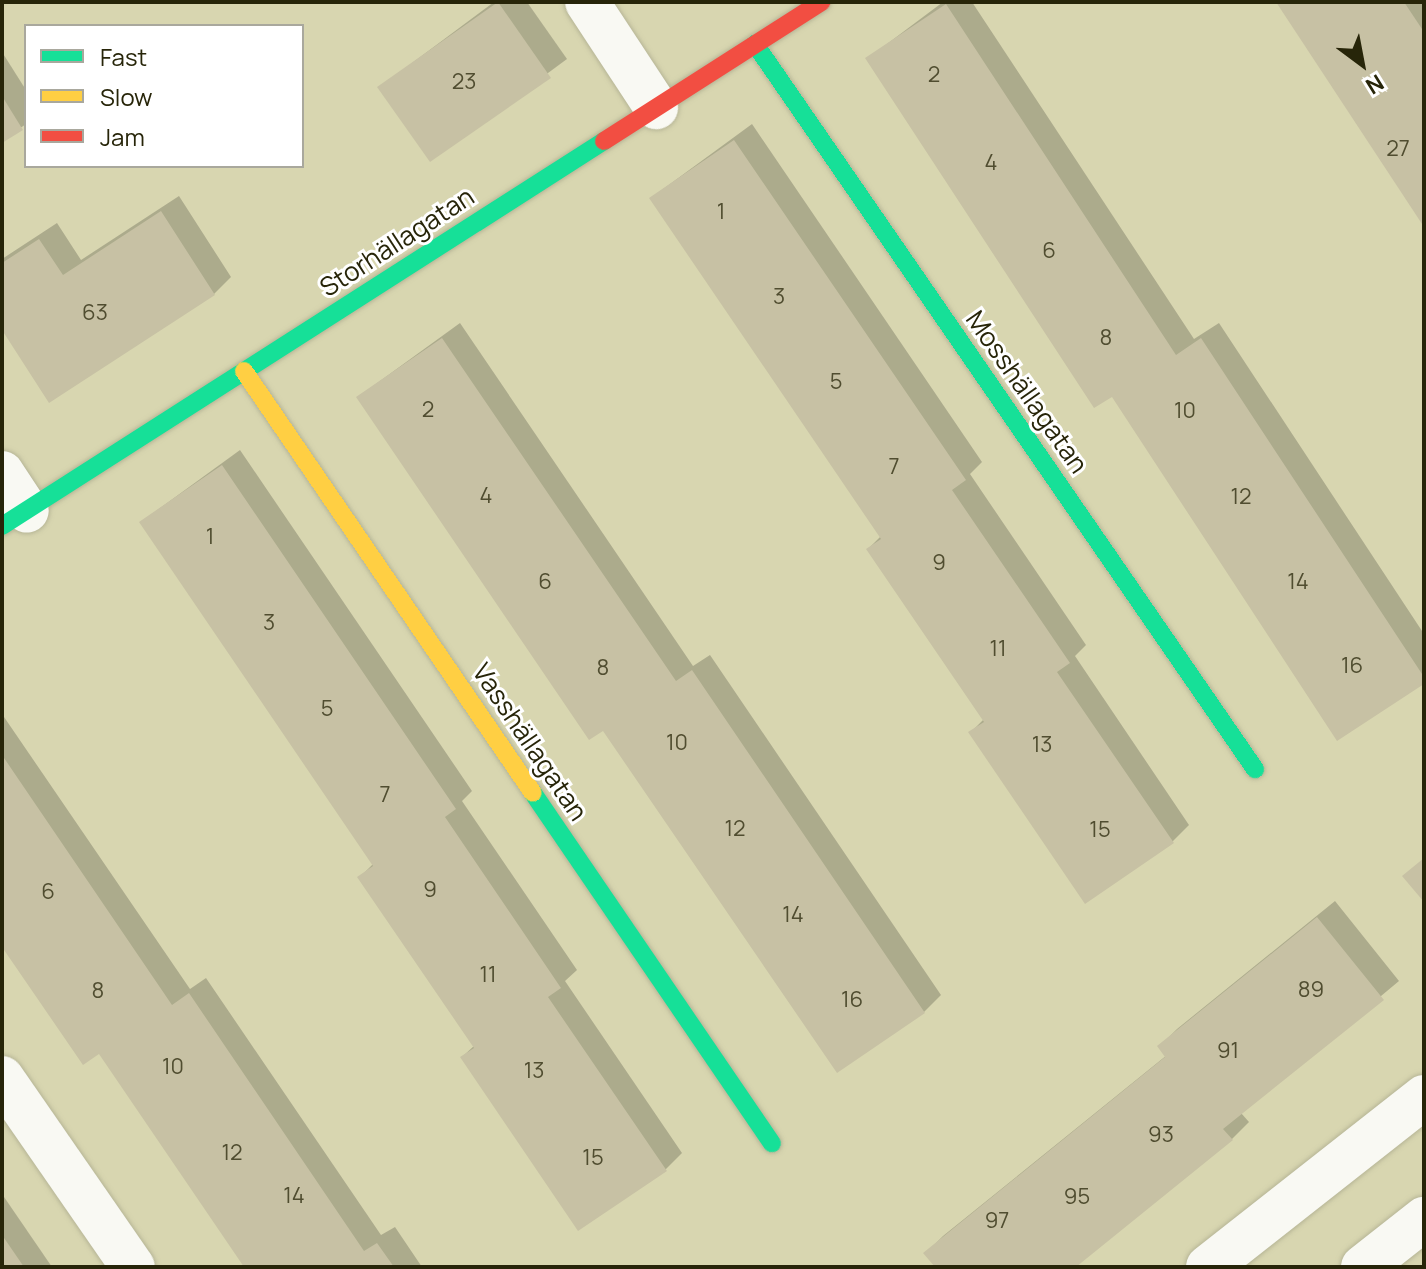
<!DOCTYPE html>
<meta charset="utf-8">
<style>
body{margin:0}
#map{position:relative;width:1426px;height:1269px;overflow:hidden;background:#d8d6b0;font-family:Manrope,sans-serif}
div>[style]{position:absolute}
.shadow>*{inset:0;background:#0003}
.building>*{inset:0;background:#c7c1a4}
.roads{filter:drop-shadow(0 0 2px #b6b596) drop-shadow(0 0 2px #b6b596)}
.street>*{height:44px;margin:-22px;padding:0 22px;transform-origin:22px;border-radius:22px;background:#f9f9f3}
.fast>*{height:18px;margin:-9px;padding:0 9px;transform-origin:9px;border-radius:9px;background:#16e098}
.slow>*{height:18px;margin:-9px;padding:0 9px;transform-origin:9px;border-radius:9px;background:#ffcf43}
.jam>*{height:18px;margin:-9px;padding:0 9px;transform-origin:9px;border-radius:9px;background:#f24e42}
span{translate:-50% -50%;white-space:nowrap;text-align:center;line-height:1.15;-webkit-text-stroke:6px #fff;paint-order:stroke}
.number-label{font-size:22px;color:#504d30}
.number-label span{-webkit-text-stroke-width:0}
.street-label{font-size:26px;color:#272509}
.frame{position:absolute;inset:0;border:4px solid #272509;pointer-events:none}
.legend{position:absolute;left:24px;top:24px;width:280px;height:144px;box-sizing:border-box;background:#fff;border:2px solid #a9a89d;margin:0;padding:10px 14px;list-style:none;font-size:24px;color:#272509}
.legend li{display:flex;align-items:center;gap:16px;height:40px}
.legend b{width:40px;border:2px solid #a9a89d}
.north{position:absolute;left:1322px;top:24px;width:80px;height:80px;-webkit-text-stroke:6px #fff;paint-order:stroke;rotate:148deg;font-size:22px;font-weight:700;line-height:32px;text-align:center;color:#272509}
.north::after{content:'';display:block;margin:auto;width:28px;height:36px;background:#272509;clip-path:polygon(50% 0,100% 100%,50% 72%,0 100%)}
</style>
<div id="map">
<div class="shadow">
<i style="clip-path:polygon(494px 2px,527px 2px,567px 59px,431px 159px,380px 87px)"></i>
<i style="clip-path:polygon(943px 2px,972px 2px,1194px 339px,1219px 323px,1424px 634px,1424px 681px,1112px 395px,867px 59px)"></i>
<i style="clip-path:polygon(1279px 2px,1424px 2px,1424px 223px)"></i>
<i style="clip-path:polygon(2px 52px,26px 90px,26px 124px,2px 141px)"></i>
<i style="clip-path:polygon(752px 124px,982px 462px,970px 474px,1086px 645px,1075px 656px,1189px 825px,1172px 842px,971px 732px,984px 719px,868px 549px,881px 536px,651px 198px)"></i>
<i style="clip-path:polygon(179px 196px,231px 277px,214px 294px,2px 326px,2px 259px,57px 223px,81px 260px)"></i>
<i style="clip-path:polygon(460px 323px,693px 666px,710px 655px,941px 995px,924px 1012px,604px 728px,358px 397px)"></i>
<i style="clip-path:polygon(240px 450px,472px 791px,462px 801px,577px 970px,565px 981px,682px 1153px,665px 1170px,462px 1057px,475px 1045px,360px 877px,374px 863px,141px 522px)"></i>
<i style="clip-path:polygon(2px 714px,190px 989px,206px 978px,381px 1235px,395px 1227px,422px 1267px,247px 1267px,100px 1051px,2px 943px)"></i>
<i style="clip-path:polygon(1335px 901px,1399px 981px,1241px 1113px,1249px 1122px,1232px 1139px,1073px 1267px,937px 1267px,926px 1253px,943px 1236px,1167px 1055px,1160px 1046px,1177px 1029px)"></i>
<i style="clip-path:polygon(2px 1194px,52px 1267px,2px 1267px)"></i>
</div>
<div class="building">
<i style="clip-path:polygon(498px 2px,551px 78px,430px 162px,377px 87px)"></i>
<i style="clip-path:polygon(1276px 2px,1404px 2px,1424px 32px,1424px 227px)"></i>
<i style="clip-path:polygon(946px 4px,1176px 355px,1201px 338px,1424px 677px,1424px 684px,1337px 741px,1112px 397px,1094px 408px,865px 58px)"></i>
<i style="clip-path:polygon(2px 96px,23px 130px,2px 143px)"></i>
<i style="clip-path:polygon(734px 140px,966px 480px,952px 490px,1070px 663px,1057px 672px,1174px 843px,1085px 904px,968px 732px,984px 722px,866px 549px,881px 539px,649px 198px)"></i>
<i style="clip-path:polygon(161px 211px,215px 295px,49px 403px,2px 330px,2px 263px,39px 239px,63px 275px)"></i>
<i style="clip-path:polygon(442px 338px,676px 681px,692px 670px,925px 1013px,837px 1073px,603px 731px,589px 740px,356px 397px)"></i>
<i style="clip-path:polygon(222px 465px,456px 809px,445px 817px,561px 988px,548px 997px,667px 1171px,578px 1231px,460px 1057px,474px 1048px,357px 877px,373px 866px,139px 522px)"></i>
<i style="clip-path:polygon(2px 755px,172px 1005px,189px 993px,364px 1251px,377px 1243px,394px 1267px,244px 1267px,99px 1054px,83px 1065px,2px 947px)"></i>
<i style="clip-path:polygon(1424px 858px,1424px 902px,1402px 876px)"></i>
<i style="clip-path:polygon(1317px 917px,1384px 1000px,1223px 1129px,1233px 1140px,1076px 1267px,935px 1267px,923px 1253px,1165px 1057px,1157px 1046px)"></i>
<i style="clip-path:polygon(2px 1235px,24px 1267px,2px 1267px)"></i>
</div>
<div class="roads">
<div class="street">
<i style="left:587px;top:2px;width:126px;rotate:56.7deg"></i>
<i style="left:2px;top:473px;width:45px;rotate:56.7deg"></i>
<i style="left:2px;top:1078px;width:230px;rotate:55.3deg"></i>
<i style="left:1208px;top:1267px;width:275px;rotate:-38.2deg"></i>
<i style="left:1363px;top:1267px;width:78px;rotate:-38.2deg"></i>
</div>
<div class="fast">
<i style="left:755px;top:44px;width:881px;rotate:55.41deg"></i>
<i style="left:2px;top:526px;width:715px;rotate:-32.6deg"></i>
<i style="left:533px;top:793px;width:424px;rotate:55.7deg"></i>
</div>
<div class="slow">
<i style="left:244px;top:371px;width:511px;rotate:55.6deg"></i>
</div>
<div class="jam">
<i style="left:604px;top:141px;width:258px;rotate:-32.6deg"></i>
</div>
</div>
<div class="number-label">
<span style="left:934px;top:75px">2</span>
<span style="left:464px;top:82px">23</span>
<span style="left:1398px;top:149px">27</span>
<span style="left:991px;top:163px">4</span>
<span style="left:721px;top:212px">1</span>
<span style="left:1049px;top:251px">6</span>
<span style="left:779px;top:297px">3</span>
<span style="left:95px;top:313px">63</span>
<span style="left:1106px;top:338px">8</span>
<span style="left:836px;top:382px">5</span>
<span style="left:428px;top:410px">2</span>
<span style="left:1185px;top:411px">10</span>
<span style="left:894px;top:467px">7</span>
<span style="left:486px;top:496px">4</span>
<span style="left:1241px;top:497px">12</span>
<span style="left:210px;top:537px">1</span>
<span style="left:939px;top:563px">9</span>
<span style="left:545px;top:582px">6</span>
<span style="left:1298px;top:582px">14</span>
<span style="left:269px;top:623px">3</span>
<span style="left:998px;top:649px">11</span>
<span style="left:1352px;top:666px">16</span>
<span style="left:603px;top:668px">8</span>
<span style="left:327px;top:709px">5</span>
<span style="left:677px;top:743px">10</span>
<span style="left:1042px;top:745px">13</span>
<span style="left:385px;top:795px">7</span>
<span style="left:735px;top:829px">12</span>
<span style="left:1100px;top:830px">15</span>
<span style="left:430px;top:890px">9</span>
<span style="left:48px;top:892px">6</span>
<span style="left:793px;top:915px">14</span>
<span style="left:488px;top:975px">11</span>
<span style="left:1311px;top:990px">89</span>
<span style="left:98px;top:991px">8</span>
<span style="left:852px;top:1000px">16</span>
<span style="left:1228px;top:1051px">91</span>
<span style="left:173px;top:1067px">10</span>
<span style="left:534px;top:1071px">13</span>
<span style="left:1161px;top:1135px">93</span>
<span style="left:232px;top:1153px">12</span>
<span style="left:593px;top:1158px">15</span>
<span style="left:294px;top:1196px">14</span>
<span style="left:1077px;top:1197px">95</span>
<span style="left:997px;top:1221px">97</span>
</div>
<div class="street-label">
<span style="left:397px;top:242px;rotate:-33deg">Storhällagatan</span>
<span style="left:1027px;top:392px;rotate:55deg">Mosshällagatan</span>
<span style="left:530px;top:742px;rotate:56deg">Vasshällagatan</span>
</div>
<div class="frame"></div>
<ul class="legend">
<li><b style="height:10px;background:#16e098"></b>Fast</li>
<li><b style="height:10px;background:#ffcf43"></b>Slow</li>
<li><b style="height:10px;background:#f24e42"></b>Jam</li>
</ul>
<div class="north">N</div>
</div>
